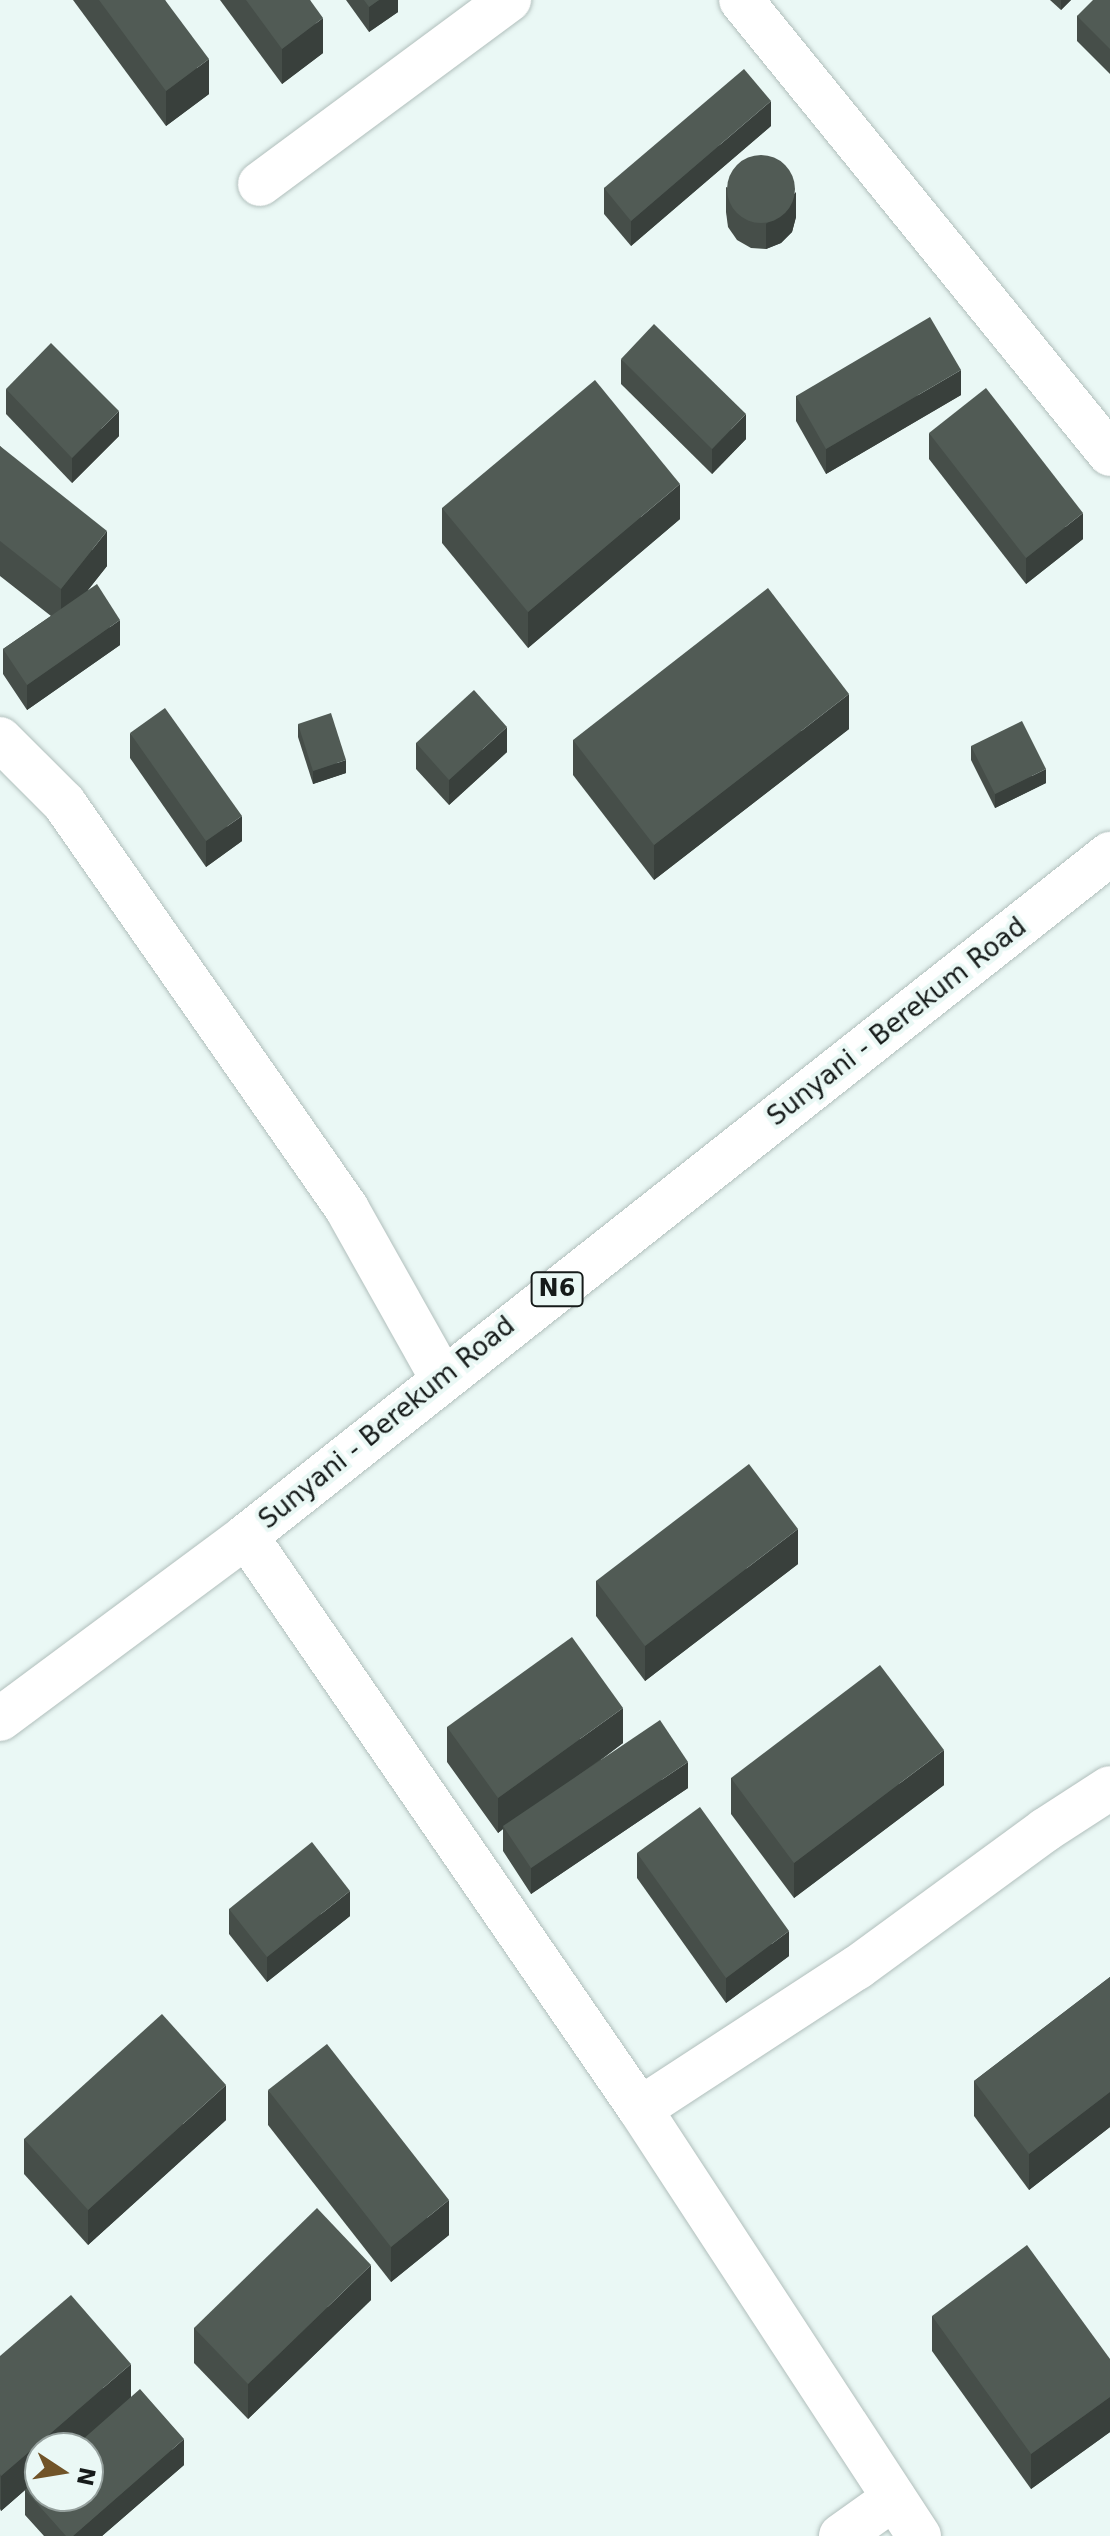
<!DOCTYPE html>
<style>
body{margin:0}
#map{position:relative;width:1110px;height:2536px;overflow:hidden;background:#eaf8f5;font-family:"DejaVu Sans",sans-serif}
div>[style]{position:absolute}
.roads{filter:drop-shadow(0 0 2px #b1bfbc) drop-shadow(0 0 2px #b1bfbc)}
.minor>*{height:44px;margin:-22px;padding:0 22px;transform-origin:22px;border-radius:22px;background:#fff}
.major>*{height:44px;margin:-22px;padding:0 22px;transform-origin:22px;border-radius:22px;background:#fff}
.wall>*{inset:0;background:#464e49}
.shaded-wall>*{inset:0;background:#39403c}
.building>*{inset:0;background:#515b55}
.round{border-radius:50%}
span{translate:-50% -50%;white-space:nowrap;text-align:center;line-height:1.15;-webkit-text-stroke:8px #eaf8f5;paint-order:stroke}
.shield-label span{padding:2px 6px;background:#eaf8f5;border:2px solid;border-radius:6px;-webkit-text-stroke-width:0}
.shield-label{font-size:24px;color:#161b1a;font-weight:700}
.street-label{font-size:26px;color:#161b1a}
.north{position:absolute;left:24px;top:2432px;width:80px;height:80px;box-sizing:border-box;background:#eaf8f5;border:2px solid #95a09d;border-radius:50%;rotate:102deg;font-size:22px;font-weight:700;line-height:32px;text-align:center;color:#161b1a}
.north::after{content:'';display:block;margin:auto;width:28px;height:36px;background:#715428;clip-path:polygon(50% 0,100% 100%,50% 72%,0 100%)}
</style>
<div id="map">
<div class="roads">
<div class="minor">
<i style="left:741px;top:0;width:585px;rotate:50.9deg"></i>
<i style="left:260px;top:184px;width:310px;rotate:-36.5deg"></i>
<i style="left:0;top:739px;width:91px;rotate:45deg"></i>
<i style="left:64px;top:803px;width:495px;rotate:55.1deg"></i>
<i style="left:347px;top:1209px;width:194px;rotate:60.7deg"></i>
<i style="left:246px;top:1536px;width:695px;rotate:55.49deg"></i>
<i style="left:640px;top:2109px;width:510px;rotate:56.84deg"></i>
<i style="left:640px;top:2109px;width:260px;rotate:-33.1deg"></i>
<i style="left:858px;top:1967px;width:232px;rotate:-36.2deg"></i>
<i style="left:1045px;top:1830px;width:77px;rotate:-32.9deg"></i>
<i style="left:841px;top:2536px;width:65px;rotate:-35.6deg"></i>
</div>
<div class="major">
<i style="left:0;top:1719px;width:307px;rotate:-36.6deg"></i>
<i style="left:246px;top:1536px;width:1101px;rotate:-38.29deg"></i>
</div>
</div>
<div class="wall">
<i style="clip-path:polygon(73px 0,165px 0,209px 94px,166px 126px)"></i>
<i style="clip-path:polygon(220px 0,310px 0,323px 53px,282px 84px)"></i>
<i style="clip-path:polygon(346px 0,398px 0,398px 12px,369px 32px)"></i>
<i style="clip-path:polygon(1050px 0,1071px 0,1061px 10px)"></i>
<i style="clip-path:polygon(1110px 0,1110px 74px,1077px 41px,1077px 16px)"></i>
<i style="clip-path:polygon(771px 126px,631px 246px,604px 214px,604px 188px)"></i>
<i style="clip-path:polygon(726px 187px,796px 217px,792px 232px,781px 243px,766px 249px,751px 248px,737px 240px,728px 227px,726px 212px)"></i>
<i style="clip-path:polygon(621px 359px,746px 439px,712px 474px,621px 384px)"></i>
<i style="clip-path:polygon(6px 389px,119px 436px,72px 483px,6px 414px)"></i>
<i style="clip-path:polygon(961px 395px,826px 474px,796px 421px,796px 396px)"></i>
<i style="clip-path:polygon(929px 433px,1083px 539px,1026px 584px,929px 459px)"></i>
<i style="clip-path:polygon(0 446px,107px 566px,88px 590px,120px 645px,27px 710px,3px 674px,3px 649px,51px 616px,0 576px)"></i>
<i style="clip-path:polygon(442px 508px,680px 519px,528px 648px,442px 543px)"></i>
<i style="clip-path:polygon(298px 724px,346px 773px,313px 784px,298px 737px)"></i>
<i style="clip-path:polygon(849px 729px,654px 880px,573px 775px,573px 740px)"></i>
<i style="clip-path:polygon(130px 733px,242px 841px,206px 867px,130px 758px)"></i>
<i style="clip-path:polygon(416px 743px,507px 752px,449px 805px,416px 769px)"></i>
<i style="clip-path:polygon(971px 746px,1046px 783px,995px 808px,971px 760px)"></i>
<i style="clip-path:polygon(798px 1564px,645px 1681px,596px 1616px,596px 1581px)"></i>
<i style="clip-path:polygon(447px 1727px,623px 1743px,601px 1760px,688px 1788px,531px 1894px,503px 1851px,503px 1829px,498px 1833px,447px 1762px)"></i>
<i style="clip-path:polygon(731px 1778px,944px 1785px,794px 1898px,731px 1814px)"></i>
<i style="clip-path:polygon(637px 1853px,789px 1956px,726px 2003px,637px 1878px)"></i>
<i style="clip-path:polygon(229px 1909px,350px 1916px,267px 1982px,229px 1934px)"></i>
<i style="clip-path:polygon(1110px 1977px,1110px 2127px,1029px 2190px,974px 2116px,974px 2081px)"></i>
<i style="clip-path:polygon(268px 2090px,449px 2235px,391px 2282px,268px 2125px)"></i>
<i style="clip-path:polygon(226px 2120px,88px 2245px,24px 2174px,24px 2139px)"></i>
<i style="clip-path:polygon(371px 2300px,248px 2419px,194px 2363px,194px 2328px)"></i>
<i style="clip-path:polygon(932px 2316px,1110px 2359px,1110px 2432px,1031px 2489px,932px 2351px)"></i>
<i style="clip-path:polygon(0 2356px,131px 2397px,184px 2465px,102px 2536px,44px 2536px,25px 2515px,25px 2490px,1px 2511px,0 2509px)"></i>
</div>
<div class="shaded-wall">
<i style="clip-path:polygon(379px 0,398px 0,398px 12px,369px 32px,369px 7px)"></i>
<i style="clip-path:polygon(1061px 0,1071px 0,1061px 10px)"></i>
<i style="clip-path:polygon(323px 18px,323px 53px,282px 84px,282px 49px)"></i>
<i style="clip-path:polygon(209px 59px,209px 94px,166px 126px,166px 91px)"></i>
<i style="clip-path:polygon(771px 101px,771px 126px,631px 246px,631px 221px)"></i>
<i style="clip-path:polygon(796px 192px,796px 217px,792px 232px,781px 243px,766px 249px,766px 224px)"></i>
<i style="clip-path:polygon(961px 370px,961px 395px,826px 474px,826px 449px)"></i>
<i style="clip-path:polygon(119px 411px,119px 436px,72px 483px,72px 458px)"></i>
<i style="clip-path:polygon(746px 414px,746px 439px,712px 474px,712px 449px)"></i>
<i style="clip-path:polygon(680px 484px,680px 519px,528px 648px,528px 612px)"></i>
<i style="clip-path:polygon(1083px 513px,1083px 539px,1026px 584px,1026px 558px)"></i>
<i style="clip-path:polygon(107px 531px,107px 566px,61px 624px,61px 589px)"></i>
<i style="clip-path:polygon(120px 620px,120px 645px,27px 710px,27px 685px)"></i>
<i style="clip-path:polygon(849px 694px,849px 729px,654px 880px,654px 845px)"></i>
<i style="clip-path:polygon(507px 727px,507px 752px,449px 805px,449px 780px)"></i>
<i style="clip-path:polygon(346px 760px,346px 773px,313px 784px,313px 771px)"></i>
<i style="clip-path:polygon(1046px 769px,1046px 783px,995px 808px,995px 794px)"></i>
<i style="clip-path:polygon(242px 816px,242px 841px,206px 867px,206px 841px)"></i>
<i style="clip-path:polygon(798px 1529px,798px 1564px,645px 1681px,645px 1646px)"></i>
<i style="clip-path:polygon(623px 1708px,623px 1743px,505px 1828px,503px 1826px,503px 1829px,498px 1833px,498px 1798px)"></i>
<i style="clip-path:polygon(944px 1750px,944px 1785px,794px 1898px,794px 1863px)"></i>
<i style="clip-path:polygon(688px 1762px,688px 1788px,531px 1894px,531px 1868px)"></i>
<i style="clip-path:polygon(350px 1891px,350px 1916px,267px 1982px,267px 1957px)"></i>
<i style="clip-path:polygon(789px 1931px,789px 1956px,726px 2003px,726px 1978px)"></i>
<i style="clip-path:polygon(226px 2085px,226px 2120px,88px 2245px,88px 2210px)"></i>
<i style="clip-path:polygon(1110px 2092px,1110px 2127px,1029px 2190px,1029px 2154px)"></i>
<i style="clip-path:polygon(449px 2200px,449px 2235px,391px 2282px,391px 2247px)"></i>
<i style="clip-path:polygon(371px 2265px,371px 2300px,248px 2419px,248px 2384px)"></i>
<i style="clip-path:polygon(131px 2364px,131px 2399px,74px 2448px,40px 2448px,40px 2477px,1px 2511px,1px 2476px)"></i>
<i style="clip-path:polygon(1110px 2397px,1110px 2432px,1031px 2489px,1031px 2454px)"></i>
<i style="clip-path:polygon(184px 2439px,184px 2465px,102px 2536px,73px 2536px)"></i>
</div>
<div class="building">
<i style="clip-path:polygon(99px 0,165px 0,209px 59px,166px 91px)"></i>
<i style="clip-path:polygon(246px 0,310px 0,323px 18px,282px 49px)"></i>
<i style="clip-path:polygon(364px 0,379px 0,369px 7px)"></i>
<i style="clip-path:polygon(1093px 0,1110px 0,1110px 49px,1077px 16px)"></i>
<i style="clip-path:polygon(744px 69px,771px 101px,631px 221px,604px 188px)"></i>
<i class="round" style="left:727px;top:155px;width:68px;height:68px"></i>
<i style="clip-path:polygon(930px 317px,961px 370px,826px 449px,796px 396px)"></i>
<i style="clip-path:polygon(654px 324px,746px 414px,712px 449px,621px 359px)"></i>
<i style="clip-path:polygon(51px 343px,119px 411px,72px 458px,6px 389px)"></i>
<i style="clip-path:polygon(595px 380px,680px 484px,528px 612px,442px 508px)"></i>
<i style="clip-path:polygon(986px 388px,1083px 513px,1026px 558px,929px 433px)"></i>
<i style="clip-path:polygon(0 446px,107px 531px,61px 589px,0 541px)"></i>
<i style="clip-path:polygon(97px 584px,120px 620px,27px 685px,3px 649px)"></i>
<i style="clip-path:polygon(768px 588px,849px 694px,654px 845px,573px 740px)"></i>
<i style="clip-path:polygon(474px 690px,507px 727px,449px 780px,416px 743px)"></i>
<i style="clip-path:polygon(165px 708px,242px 816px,206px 841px,130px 733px)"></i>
<i style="clip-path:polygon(331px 713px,346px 760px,313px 771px,298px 724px)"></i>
<i style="clip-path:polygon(1022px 721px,1046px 769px,995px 794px,971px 746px)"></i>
<i style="clip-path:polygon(749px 1464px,798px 1529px,645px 1646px,596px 1581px)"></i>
<i style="clip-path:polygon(572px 1637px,623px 1708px,498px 1798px,447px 1727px)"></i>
<i style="clip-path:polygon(880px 1665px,944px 1750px,794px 1863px,731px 1778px)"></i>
<i style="clip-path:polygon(660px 1720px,688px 1762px,531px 1868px,503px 1826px)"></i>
<i style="clip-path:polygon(700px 1807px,789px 1931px,726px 1978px,637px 1853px)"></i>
<i style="clip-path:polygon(312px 1842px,350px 1891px,267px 1957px,229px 1909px)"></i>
<i style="clip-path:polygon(1110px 1977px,1110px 2092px,1029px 2154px,974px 2081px)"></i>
<i style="clip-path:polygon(162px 2014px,226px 2085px,88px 2210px,24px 2139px)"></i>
<i style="clip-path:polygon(327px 2044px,449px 2200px,391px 2247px,268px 2090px)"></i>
<i style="clip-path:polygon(317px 2208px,371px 2265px,248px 2384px,194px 2328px)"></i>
<i style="clip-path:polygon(1027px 2245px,1110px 2359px,1110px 2397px,1031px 2454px,932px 2316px)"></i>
<i style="clip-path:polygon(71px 2295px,131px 2364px,1px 2476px,0 2474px,0 2356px)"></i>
<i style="clip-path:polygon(140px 2389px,184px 2439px,73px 2536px,66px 2536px,25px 2490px,40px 2477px,40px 2496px,88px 2496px,88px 2448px,73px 2448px)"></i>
</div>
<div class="shield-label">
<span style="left:557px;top:1289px">N6</span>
</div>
<div class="street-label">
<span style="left:897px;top:1022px;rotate:-38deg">Sunyani - Berekum Road</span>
<span style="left:387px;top:1423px;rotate:-39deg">Sunyani - Berekum Road</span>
</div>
<div class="north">N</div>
</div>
